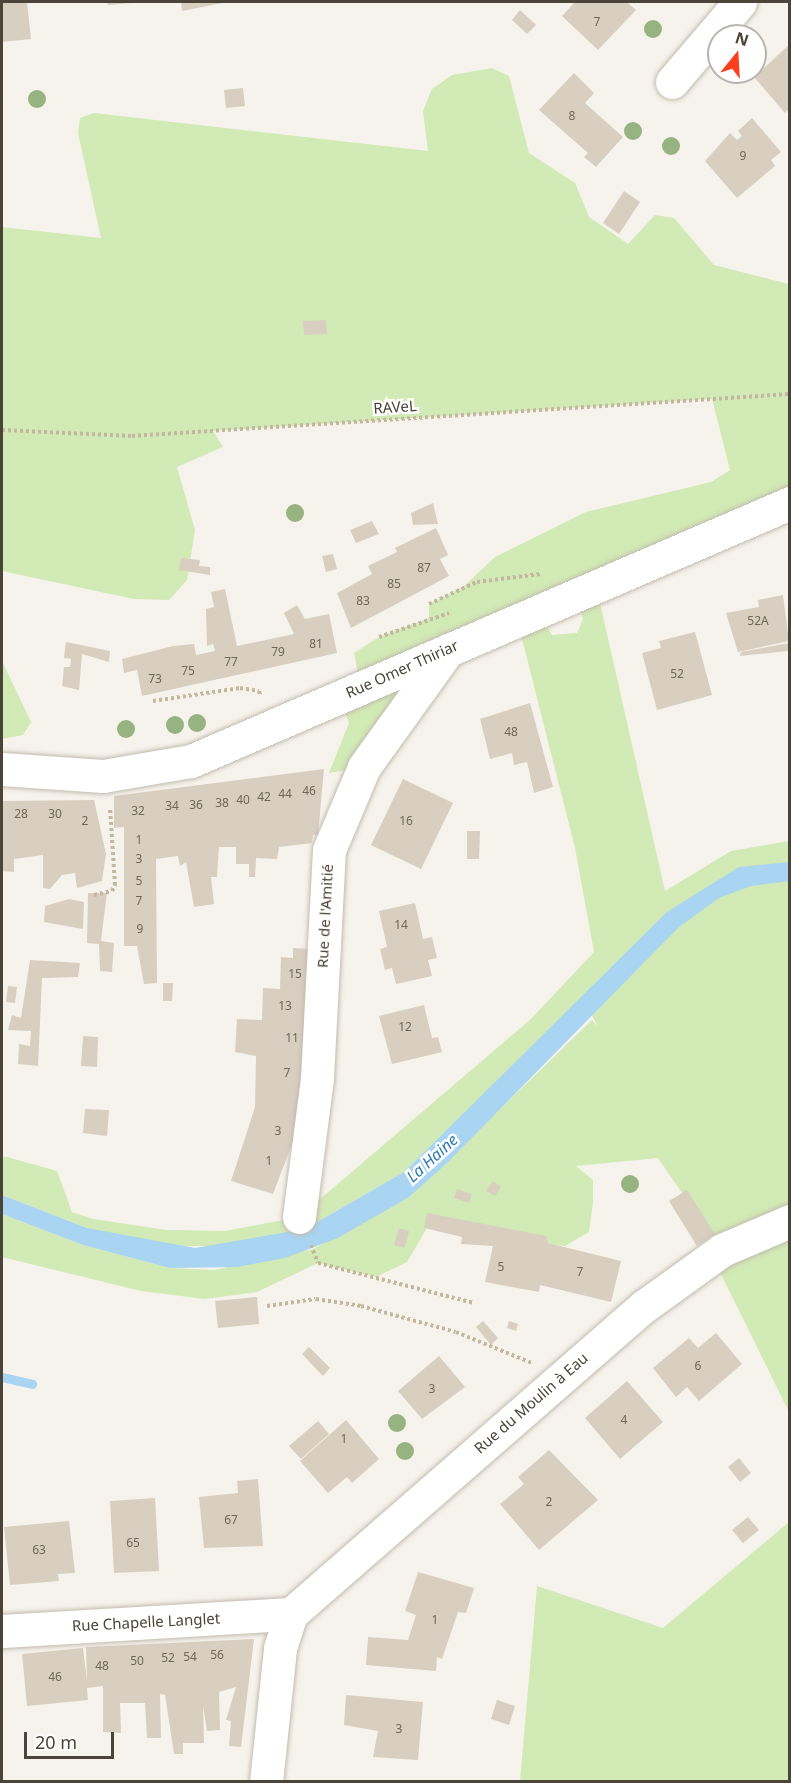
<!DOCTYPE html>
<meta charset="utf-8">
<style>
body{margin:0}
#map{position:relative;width:791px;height:1783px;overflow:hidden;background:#f6f3ec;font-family:"Noto Sans",sans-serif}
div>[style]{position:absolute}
.green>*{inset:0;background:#d2eab5}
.water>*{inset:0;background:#a9d4f2}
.stream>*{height:9px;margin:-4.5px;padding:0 4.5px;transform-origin:4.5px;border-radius:4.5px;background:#a9d4f2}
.building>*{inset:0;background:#d8cfc1}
.path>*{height:4px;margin-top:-2px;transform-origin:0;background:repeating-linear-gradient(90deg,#c4b79f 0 3px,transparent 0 6px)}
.roads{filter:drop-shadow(0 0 2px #c2bbae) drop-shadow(0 0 2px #c2bbae)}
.minor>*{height:33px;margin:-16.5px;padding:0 16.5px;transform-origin:16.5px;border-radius:16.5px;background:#fff}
.trees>*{width:18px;height:18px;margin:-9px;border-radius:50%;background:#97b381}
span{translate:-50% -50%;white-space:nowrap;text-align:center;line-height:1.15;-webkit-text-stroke:5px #fff;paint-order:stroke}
.number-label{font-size:12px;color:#6e675b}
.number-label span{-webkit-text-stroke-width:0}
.street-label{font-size:15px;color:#4b4439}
.water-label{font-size:16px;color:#2e7ab2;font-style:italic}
.frame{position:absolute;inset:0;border:3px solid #4b4439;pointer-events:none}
.north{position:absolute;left:707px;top:24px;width:60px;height:60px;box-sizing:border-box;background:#fff;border:2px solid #b7b4b0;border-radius:50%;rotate:18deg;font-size:16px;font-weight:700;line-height:24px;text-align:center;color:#4b4439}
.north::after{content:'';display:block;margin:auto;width:21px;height:27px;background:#fc3f1d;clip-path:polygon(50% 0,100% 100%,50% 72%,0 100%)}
.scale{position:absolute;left:24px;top:1732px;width:90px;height:27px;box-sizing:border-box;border:3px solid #4b4439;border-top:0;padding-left:8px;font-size:18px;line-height:21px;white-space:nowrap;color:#4b4439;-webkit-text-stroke:4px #fff;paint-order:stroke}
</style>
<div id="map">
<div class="green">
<i style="clip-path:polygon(evenodd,492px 68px,509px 76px,529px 153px,575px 183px,589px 217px,628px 244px,655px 215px,674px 218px,714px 265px,789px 284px,789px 503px,596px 585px,665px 891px,731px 851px,789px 841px,789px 1412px,713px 1258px,713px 1238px,658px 1158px,576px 1166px,593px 1180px,593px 1203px,589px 1232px,565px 1246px,427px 1228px,407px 1262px,376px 1277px,318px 1263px,257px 1292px,205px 1299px,141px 1291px,2px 1257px,2px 1214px,83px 1245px,170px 1268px,214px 1270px,313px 1249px,409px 1197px,592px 1020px,598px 1027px,582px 997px,404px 1172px,305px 1229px,224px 1246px,173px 1246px,87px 1228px,2px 1195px,2px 1157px,7px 1157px,57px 1171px,72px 1212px,93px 1219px,167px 1230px,225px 1231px,299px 1217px,530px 1020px,594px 952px,575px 848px,517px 619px,449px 649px,364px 767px,329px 773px,349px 723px,339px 697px,361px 688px,354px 653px,379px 637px,429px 618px,429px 604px,463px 587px,495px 557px,586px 512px,711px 482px,730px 470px,712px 399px,213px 431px,223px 447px,177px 467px,195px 530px,187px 580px,169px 600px,134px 599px,2px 571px,2px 227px,101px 238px,78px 133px,80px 118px,94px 113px,428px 151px,423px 111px,432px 89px,452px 75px,492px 68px,575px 594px,583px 619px,577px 633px,552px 635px,537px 610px,575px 594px)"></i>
<i style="clip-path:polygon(2px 661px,31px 722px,23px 735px,2px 739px)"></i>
<i style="clip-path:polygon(789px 1522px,789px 1781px,520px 1781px,537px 1586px,663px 1628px)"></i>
</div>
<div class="water">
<i style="clip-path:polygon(789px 862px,789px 881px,751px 886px,719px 898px,679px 927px,447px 1163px,409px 1197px,338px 1238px,285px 1258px,237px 1267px,170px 1268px,83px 1245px,2px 1214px,2px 1195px,87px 1228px,195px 1248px,305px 1229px,404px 1172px,667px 912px,739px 867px)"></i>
</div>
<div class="stream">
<i style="left:2px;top:1377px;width:31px;rotate:13deg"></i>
</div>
<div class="building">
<i style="clip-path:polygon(2px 2px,27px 2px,31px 39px,2px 42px)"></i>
<i style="clip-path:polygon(107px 2px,132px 2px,132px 3px,108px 5px)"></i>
<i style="clip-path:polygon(181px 2px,223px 2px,223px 3px,182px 11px)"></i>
<i style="clip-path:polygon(575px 2px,627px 2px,636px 10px,598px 50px,562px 16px)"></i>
<i style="clip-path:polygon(520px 10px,536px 25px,527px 34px,512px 20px)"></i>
<i style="clip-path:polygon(789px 45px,789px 109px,785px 113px,754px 77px)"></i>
<i style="clip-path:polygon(574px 73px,594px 93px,585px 103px,623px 137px,596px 167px,584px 157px,588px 153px,539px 110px)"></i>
<i style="clip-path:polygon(243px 88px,245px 106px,226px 108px,224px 90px)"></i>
<i style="clip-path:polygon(752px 118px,781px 152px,771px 160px,775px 166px,737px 198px,705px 161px,730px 133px,737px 140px,742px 136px,738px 131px)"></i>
<i style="clip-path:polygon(624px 191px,640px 202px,619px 234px,603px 223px)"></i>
<i style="clip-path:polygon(326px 320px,327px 334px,304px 335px,303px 321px)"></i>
<i style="clip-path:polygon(433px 503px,438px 524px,413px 525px,411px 513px)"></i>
<i style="clip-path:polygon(372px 521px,379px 534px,356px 543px,350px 530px)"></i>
<i style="clip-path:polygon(436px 528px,448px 555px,440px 559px,449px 576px,351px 628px,337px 593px,372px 574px,368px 566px,397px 552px,395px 548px)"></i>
<i style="clip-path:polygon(333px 554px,337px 569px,326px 572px,322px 556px)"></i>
<i style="clip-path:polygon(181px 558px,200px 560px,199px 566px,210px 567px,210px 575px,179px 570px)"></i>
<i style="clip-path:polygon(225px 589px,237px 646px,294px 634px,284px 613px,297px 605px,305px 619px,329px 614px,337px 653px,142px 696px,137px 670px,124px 673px,122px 659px,173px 646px,194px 644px,196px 655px,215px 651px,213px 644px,207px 646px,206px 609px,214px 607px,211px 592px)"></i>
<i style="clip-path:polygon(783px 595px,789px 641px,738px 652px,726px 613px,759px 607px,758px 600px)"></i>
<i style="clip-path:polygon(695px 632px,712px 695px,657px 710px,642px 653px,661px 648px,659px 641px)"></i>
<i style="clip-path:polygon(66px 642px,110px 651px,109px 662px,82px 654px,79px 690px,62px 686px,64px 667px,70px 667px,71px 659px,64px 658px)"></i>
<i style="clip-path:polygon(789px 643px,788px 651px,740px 656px,741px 652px)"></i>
<i style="clip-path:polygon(530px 703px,553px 787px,534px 793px,527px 762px,514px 765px,512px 753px,490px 759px,480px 719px)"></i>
<i style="clip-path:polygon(324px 769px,318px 835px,313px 835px,312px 843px,279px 847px,277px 859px,256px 858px,255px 877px,249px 877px,249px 864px,236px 864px,236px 847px,219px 847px,217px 877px,211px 877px,214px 904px,194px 907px,186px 862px,180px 866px,178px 856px,156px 859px,157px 983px,144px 984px,137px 946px,124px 946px,124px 827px,114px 828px,114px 796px)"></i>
<i style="clip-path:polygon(403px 779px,453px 803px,421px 869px,371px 845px)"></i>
<i style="clip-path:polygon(94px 800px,106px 854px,102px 881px,77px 888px,75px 873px,62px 875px,50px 889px,43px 888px,43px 855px,14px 859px,14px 872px,2px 871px,2px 801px)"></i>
<i style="clip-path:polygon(467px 831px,480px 831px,479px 859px,467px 859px)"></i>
<i style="clip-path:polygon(88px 893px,107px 893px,101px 941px,114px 943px,112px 972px,100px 971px,99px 944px,87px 943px)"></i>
<i style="clip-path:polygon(69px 899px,84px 902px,83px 929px,44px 922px,45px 906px)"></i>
<i style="clip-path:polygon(415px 903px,423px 939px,432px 937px,437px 958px,428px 960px,432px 976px,396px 984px,392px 968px,385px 970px,380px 949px,387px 947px,379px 911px)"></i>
<i style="clip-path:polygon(293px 948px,309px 949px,302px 1118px,273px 1194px,231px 1181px,255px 1107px,256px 1056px,235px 1052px,237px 1019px,262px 1020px,263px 988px,280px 989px,281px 957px,293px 958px)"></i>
<i style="clip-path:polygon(30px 960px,80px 963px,78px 977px,42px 978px,38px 1066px,18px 1064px,19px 1044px,30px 1046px,31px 1031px,8px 1030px,12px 1015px,21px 1018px)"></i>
<i style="clip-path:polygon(163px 983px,173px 983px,172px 1001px,163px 1001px)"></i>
<i style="clip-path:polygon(8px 986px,17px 987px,15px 1003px,6px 1002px)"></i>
<i style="clip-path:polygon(424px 1005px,432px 1038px,438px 1037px,442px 1052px,392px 1064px,379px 1016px)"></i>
<i style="clip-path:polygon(83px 1036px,98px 1037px,97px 1067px,81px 1066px)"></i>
<i style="clip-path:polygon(85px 1109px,109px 1110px,107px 1136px,83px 1133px)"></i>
<i style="clip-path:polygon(493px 1181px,501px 1187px,495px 1196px,486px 1191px)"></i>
<i style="clip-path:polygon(457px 1189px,472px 1194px,469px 1203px,454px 1198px)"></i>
<i style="clip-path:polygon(687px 1190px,715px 1234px,697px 1246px,669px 1201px)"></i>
<i style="clip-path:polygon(427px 1213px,546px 1236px,548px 1243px,621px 1261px,611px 1302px,540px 1285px,539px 1292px,485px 1282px,493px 1246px,461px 1244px,462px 1237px,424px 1228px)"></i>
<i style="clip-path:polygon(399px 1228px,409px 1231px,405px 1248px,394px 1245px)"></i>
<i style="clip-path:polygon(257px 1297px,259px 1324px,218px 1328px,215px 1301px)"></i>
<i style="clip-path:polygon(483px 1321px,498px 1338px,491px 1345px,476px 1327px)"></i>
<i style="clip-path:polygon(509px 1321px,518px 1324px,516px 1331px,507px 1328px)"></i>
<i style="clip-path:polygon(716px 1333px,742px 1364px,699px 1401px,687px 1387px,676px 1397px,653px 1368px,689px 1338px,698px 1348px)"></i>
<i style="clip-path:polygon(309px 1347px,330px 1368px,323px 1376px,302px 1354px)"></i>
<i style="clip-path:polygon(439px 1356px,465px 1387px,422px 1419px,398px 1391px)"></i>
<i style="clip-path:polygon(627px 1381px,663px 1422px,620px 1459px,585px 1418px)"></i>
<i style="clip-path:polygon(346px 1420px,379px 1459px,352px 1483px,347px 1477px,328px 1493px,300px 1461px)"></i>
<i style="clip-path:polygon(318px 1421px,329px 1434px,301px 1459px,289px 1446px)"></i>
<i style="clip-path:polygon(549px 1450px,598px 1500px,539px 1550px,500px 1504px,524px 1484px,518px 1477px)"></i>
<i style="clip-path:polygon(739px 1458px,751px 1473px,740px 1482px,728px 1467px)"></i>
<i style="clip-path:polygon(258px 1479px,263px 1546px,204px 1548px,199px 1497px,238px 1493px,237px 1481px)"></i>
<i style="clip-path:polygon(155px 1498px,159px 1571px,114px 1573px,110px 1501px)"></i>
<i style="clip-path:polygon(748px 1517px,759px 1530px,743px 1543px,732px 1530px)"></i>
<i style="clip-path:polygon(69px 1521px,75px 1573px,58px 1574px,59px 1581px,10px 1585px,4px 1527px)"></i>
<i style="clip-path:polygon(418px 1572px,474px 1588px,466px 1613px,458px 1612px,442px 1659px,437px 1657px,436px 1671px,366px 1665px,368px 1637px,408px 1640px,416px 1615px,405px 1611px)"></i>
<i style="clip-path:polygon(254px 1639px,241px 1747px,229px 1746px,231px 1721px,226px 1720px,236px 1687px,219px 1692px,220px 1730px,207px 1731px,203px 1706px,204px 1743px,183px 1743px,183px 1754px,174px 1754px,165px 1695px,160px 1694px,161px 1738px,147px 1738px,145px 1703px,120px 1703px,121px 1733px,103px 1732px,103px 1686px,87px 1688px,88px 1700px,27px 1706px,22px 1654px,83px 1648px,87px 1682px,86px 1647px)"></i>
<i style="clip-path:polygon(346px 1695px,423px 1702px,418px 1760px,373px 1757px,378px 1731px,344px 1725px)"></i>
<i style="clip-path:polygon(497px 1700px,515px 1706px,509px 1725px,491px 1719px)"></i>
</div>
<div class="path">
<i style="left:2px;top:430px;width:130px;rotate:2.6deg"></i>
<i style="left:132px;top:436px;width:659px;rotate:-3.65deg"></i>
<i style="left:429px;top:604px;width:53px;rotate:-24.6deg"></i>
<i style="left:477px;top:582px;width:64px;rotate:-7.2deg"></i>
<i style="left:379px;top:637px;width:74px;rotate:-18.9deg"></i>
<i style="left:153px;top:701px;width:88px;rotate:-8.5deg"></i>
<i style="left:240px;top:688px;width:19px;rotate:9deg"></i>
<i style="left:259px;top:691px;width:5px;rotate:79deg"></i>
<i style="left:94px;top:895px;width:18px;rotate:-13deg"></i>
<i style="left:112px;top:891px;width:7px;rotate:-63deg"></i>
<i style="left:115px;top:885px;width:78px;rotate:-93.7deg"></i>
<i style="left:311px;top:1245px;width:19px;rotate:69deg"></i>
<i style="left:318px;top:1263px;width:161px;rotate:14.4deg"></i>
<i style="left:267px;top:1306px;width:49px;rotate:-8.1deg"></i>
<i style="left:316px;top:1299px;width:46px;rotate:8.8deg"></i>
<i style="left:361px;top:1306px;width:98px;rotate:15.3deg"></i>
<i style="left:456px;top:1332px;width:82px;rotate:22.2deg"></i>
</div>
<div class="roads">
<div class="minor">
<i style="left:672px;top:82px;width:105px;rotate:-49.6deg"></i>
<i style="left:2px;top:769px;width:101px;rotate:4deg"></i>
<i style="left:103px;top:776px;width:89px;rotate:-9.7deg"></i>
<i style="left:191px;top:761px;width:652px;rotate:-23.3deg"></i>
<i style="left:299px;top:1217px;width:140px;rotate:-82.6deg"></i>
<i style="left:317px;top:1078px;width:228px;rotate:-87deg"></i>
<i style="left:329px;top:850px;width:90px;rotate:-67.1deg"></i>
<i style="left:364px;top:767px;width:144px;rotate:-54.3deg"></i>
<i style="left:291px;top:1614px;width:467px;rotate:-41.1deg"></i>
<i style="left:643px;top:1307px;width:97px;rotate:-35.8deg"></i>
<i style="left:722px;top:1250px;width:74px;rotate:-23.1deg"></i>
<i style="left:2px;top:1631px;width:289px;rotate:-3.4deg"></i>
<i style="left:266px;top:1782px;width:135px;rotate:-84deg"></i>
<i style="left:280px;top:1648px;width:36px;rotate:-72deg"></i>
</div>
</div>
<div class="trees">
<i style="left:653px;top:29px"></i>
<i style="left:37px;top:99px"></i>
<i style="left:633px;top:131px"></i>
<i style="left:671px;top:146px"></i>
<i style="left:295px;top:513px"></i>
<i style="left:197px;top:723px"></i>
<i style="left:175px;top:725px"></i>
<i style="left:126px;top:729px"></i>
<i style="left:630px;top:1184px"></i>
<i style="left:397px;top:1423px"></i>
<i style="left:405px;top:1451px"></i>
</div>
<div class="number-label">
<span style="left:597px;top:22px">7</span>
<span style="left:572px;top:116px">8</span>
<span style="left:743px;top:156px">9</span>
<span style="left:424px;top:568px">87</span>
<span style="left:394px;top:584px">85</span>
<span style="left:363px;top:601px">83</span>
<span style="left:758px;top:621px">52A</span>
<span style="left:316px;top:644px">81</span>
<span style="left:278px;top:652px">79</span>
<span style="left:231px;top:662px">77</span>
<span style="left:188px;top:671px">75</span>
<span style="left:677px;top:674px">52</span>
<span style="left:155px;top:679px">73</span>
<span style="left:511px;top:732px">48</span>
<span style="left:309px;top:791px">46</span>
<span style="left:285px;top:794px">44</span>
<span style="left:264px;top:797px">42</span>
<span style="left:243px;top:800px">40</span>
<span style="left:222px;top:803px">38</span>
<span style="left:196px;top:805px">36</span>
<span style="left:172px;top:806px">34</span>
<span style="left:138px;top:811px">32</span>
<span style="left:21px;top:814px">28</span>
<span style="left:55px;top:814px">30</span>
<span style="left:85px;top:821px">2</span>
<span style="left:406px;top:821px">16</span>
<span style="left:139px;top:840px">1</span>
<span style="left:139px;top:859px">3</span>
<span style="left:139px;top:881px">5</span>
<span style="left:139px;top:901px">7</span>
<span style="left:401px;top:925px">14</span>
<span style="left:140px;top:929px">9</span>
<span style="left:295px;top:974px">15</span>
<span style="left:285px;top:1006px">13</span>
<span style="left:405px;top:1027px">12</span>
<span style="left:292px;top:1038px">11</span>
<span style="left:287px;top:1073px">7</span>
<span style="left:278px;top:1131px">3</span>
<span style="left:269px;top:1161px">1</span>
<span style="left:501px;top:1267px">5</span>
<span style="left:580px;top:1272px">7</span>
<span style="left:698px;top:1366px">6</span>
<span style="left:432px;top:1389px">3</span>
<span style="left:624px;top:1420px">4</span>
<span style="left:344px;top:1439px">1</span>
<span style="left:549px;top:1502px">2</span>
<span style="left:231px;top:1520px">67</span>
<span style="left:133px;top:1543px">65</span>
<span style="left:39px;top:1550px">63</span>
<span style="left:435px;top:1620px">1</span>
<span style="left:217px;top:1655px">56</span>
<span style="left:190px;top:1657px">54</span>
<span style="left:168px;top:1658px">52</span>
<span style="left:137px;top:1661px">50</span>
<span style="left:102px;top:1666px">48</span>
<span style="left:55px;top:1677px">46</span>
<span style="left:399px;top:1729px">3</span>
</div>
<div class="street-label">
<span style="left:395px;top:407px;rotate:-4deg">RAVeL</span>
<span style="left:402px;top:669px;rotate:-24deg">Rue Omer Thiriar</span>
<span style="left:325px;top:916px;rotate:-87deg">Rue de l'Amitié</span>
<span style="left:531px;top:1403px;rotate:-41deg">Rue du Moulin à Eau</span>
<span style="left:146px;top:1622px;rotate:-3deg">Rue Chapelle Langlet</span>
</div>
<div class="water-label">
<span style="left:432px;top:1158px;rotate:-42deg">La Haine</span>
</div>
<div class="frame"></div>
<div class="north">N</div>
<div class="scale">20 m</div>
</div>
